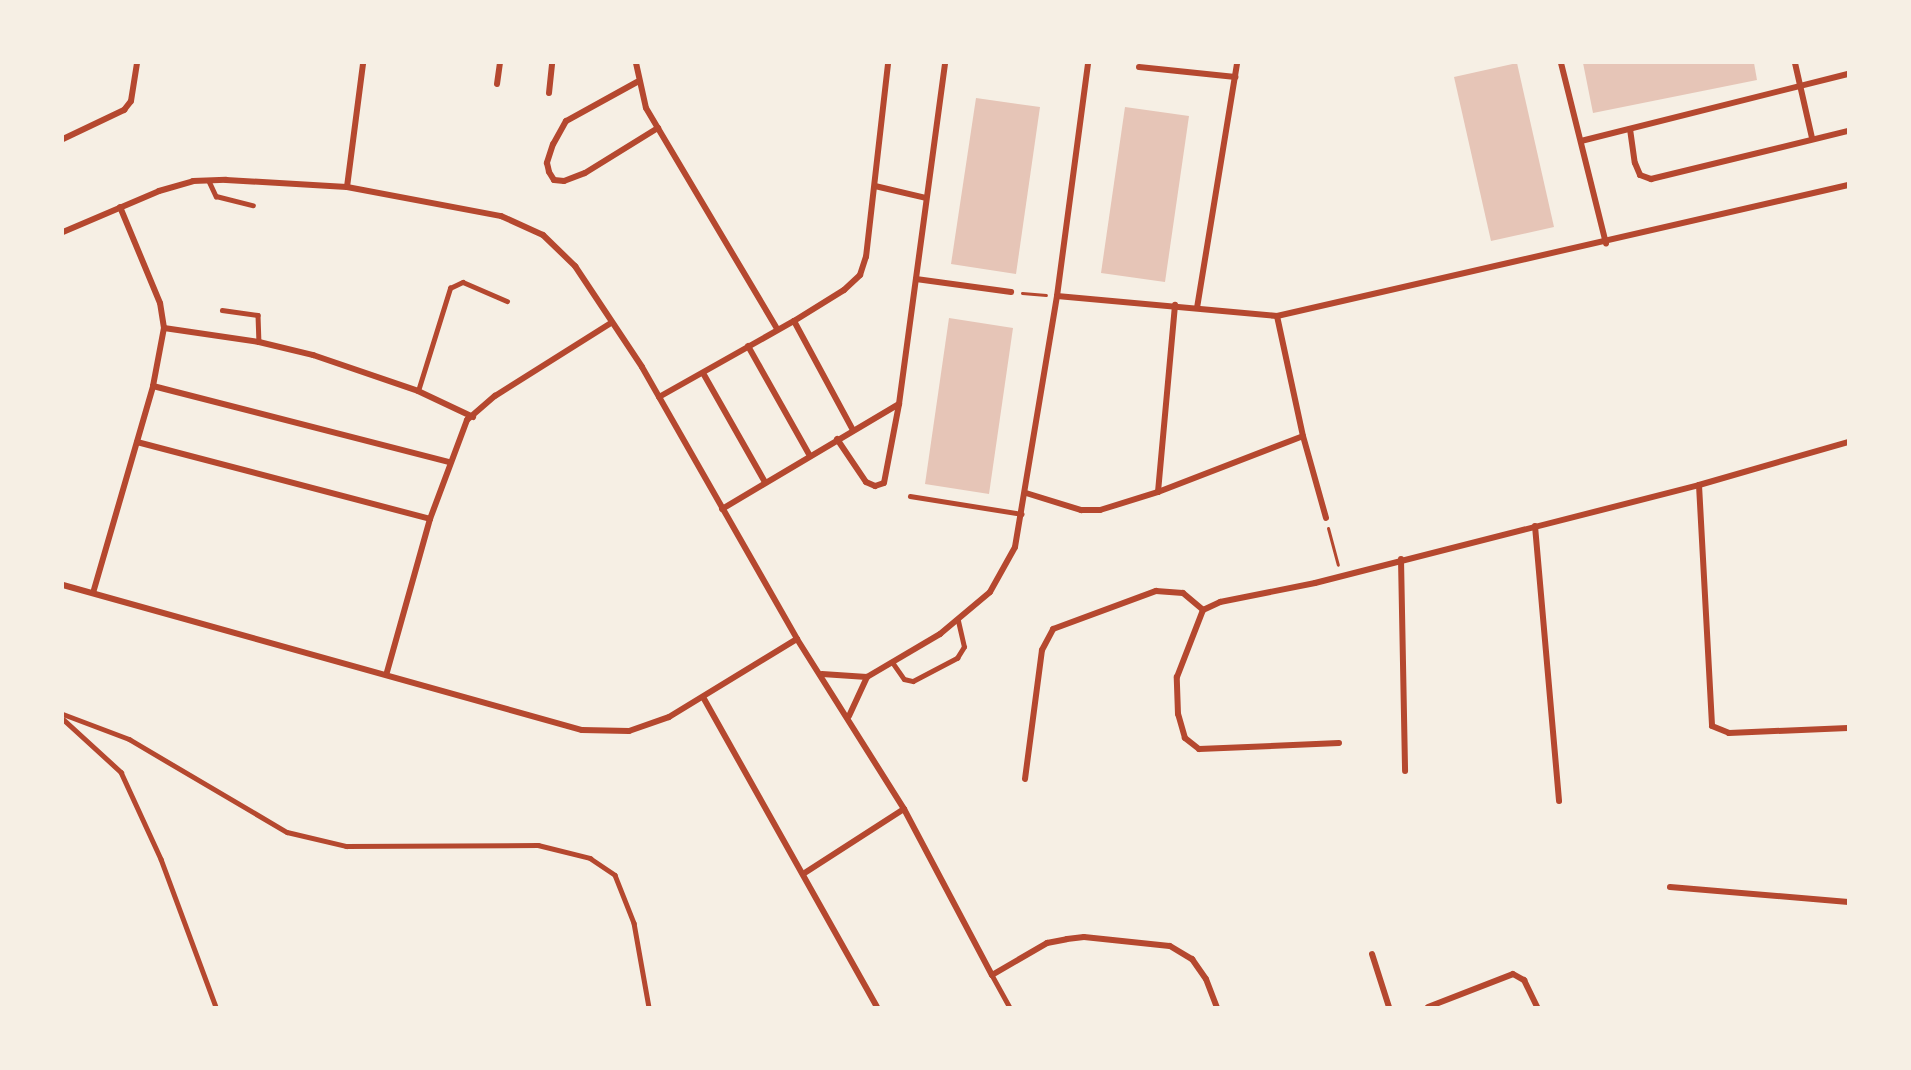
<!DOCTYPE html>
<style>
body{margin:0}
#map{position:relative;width:1911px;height:1070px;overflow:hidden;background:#f6efe4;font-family:Cabin,sans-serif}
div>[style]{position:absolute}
.building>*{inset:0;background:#e6c5b7}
.path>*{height:3px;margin:-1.5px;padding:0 1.5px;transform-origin:1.5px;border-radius:1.5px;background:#b5482f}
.service>*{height:4.5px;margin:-2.25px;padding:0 2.25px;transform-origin:2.25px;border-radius:2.25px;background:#b5482f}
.minor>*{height:6px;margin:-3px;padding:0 3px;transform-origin:3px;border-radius:3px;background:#b5482f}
span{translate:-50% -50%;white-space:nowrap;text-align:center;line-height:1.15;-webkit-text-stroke:4.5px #f6efe4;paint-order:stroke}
.frame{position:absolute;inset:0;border:64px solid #f6efe4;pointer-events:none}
</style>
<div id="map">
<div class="building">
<i style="clip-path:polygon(1517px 63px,1554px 227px,1491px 241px,1454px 77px)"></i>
<i style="clip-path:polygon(1583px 63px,1754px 63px,1757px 80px,1593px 113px)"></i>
<i style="clip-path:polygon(976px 98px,1040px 107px,1016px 274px,951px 264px)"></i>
<i style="clip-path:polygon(1125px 107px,1189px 116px,1165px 282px,1101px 273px)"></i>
<i style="clip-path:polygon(949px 318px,1013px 328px,989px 494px,925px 484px)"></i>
</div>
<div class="path">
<i style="left:1022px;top:293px;width:24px;rotate:5deg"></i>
<i style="left:1328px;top:528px;width:38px;rotate:75deg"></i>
</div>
<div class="service">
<i style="left:209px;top:181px;width:17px;rotate:65deg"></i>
<i style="left:216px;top:196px;width:38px;rotate:14deg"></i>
<i style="left:222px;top:310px;width:36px;rotate:8deg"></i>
<i style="left:258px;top:315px;width:27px;rotate:88deg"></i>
<i style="left:418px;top:391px;width:108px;rotate:-72.7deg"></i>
<i style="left:450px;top:288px;width:14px;rotate:-25deg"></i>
<i style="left:463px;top:282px;width:48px;rotate:23.4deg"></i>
<i style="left:910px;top:496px;width:113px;rotate:9.1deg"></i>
<i style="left:893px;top:663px;width:19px;rotate:55deg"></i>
<i style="left:904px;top:679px;width:9px;rotate:13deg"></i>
<i style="left:913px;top:681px;width:50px;rotate:-27.6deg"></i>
<i style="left:957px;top:658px;width:13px;rotate:-58deg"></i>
<i style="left:964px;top:647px;width:28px;rotate:-103deg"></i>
<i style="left:63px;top:714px;width:71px;rotate:20.7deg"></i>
<i style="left:129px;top:739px;width:183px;rotate:30.5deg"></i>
<i style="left:287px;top:832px;width:61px;rotate:13.3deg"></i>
<i style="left:346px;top:846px;width:192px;rotate:-0.3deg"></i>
<i style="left:538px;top:845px;width:54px;rotate:14deg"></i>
<i style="left:590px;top:858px;width:30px;rotate:34deg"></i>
<i style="left:615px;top:875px;width:52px;rotate:68.4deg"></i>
<i style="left:634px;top:923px;width:85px;rotate:79.9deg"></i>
<i style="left:63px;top:719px;width:79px;rotate:42.4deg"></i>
<i style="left:121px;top:772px;width:96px;rotate:65.3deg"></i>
<i style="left:161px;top:859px;width:158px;rotate:69.6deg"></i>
<i style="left:992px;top:975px;width:37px;rotate:61deg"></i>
</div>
<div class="minor">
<i style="left:636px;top:63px;width:46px;rotate:77.5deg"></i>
<i style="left:646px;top:108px;width:257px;rotate:59.3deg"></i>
<i style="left:1561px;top:63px;width:186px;rotate:76deg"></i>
<i style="left:1795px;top:63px;width:77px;rotate:77.2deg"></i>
<i style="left:1139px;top:67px;width:97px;rotate:5.9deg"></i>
<i style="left:637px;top:82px;width:81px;rotate:151.2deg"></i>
<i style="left:566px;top:121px;width:26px;rotate:119deg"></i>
<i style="left:553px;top:144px;width:20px;rotate:108deg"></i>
<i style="left:547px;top:163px;width:9px;rotate:77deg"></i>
<i style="left:549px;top:172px;width:9px;rotate:58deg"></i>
<i style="left:554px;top:180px;width:10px;rotate:6deg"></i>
<i style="left:564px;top:181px;width:22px;rotate:-21deg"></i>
<i style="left:585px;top:173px;width:86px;rotate:-31.7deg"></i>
<i style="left:497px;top:84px;width:21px;rotate:-82deg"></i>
<i style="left:549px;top:93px;width:30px;rotate:-84deg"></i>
<i style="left:1630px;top:129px;width:34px;rotate:82deg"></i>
<i style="left:1635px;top:163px;width:13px;rotate:67deg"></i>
<i style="left:1640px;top:175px;width:12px;rotate:20deg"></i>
<i style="left:1651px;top:179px;width:203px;rotate:-13.7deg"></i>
<i style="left:63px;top:139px;width:68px;rotate:-25.4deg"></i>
<i style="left:124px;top:110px;width:11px;rotate:-52deg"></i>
<i style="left:131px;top:101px;width:38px;rotate:-81deg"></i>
<i style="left:1581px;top:141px;width:275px;rotate:-14.1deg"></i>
<i style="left:875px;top:186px;width:52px;rotate:13.2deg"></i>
<i style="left:347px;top:187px;width:125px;rotate:-82.6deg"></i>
<i style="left:63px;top:232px;width:104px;rotate:-23.1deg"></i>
<i style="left:159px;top:191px;width:35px;rotate:-16deg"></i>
<i style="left:193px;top:181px;width:33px;rotate:-2deg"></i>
<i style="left:226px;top:180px;width:121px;rotate:3.3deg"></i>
<i style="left:347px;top:187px;width:157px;rotate:10.7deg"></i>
<i style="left:501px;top:216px;width:46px;rotate:24.3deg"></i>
<i style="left:543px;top:235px;width:45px;rotate:44.1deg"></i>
<i style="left:575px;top:266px;width:121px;rotate:56.4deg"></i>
<i style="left:642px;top:367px;width:313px;rotate:60.3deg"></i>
<i style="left:797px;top:639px;width:201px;rotate:57.8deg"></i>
<i style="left:904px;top:809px;width:188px;rotate:62.1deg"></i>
<i style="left:992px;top:975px;width:64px;rotate:-30.2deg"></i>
<i style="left:1047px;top:943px;width:20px;rotate:-11deg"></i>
<i style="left:1067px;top:939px;width:17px;rotate:-7deg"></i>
<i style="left:1084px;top:937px;width:86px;rotate:6deg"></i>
<i style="left:1170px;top:946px;width:26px;rotate:31deg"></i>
<i style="left:1192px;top:959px;width:24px;rotate:55deg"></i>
<i style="left:1206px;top:979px;width:30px;rotate:69deg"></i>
<i style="left:916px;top:279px;width:96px;rotate:7.8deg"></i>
<i style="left:1057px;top:296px;width:221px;rotate:5.2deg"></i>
<i style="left:1277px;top:316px;width:586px;rotate:-12.92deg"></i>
<i style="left:1197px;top:308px;width:248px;rotate:-80.7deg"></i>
<i style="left:1277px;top:316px;width:123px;rotate:77.8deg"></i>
<i style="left:1303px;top:436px;width:85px;rotate:74.3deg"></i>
<i style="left:794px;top:321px;width:59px;rotate:-31.8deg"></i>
<i style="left:844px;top:290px;width:22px;rotate:-43deg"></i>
<i style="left:860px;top:275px;width:19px;rotate:-72deg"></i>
<i style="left:866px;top:257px;width:195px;rotate:-83.5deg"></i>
<i style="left:164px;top:328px;width:96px;rotate:8.4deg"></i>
<i style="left:259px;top:342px;width:56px;rotate:13.5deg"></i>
<i style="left:313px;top:355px;width:111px;rotate:18.9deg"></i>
<i style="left:418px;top:391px;width:61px;rotate:25.3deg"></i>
<i style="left:748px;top:346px;width:126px;rotate:60.6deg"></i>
<i style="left:703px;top:373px;width:125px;rotate:60.4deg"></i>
<i style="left:153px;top:386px;width:305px;rotate:14.4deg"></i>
<i style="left:659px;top:397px;width:155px;rotate:-29.4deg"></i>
<i style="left:794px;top:321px;width:124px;rotate:61.6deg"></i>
<i style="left:837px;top:439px;width:52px;rotate:56deg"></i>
<i style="left:866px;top:482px;width:10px;rotate:24deg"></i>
<i style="left:875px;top:486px;width:9px;rotate:-18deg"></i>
<i style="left:884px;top:483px;width:80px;rotate:-79.2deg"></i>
<i style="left:137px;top:442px;width:303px;rotate:14.7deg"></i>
<i style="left:1699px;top:485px;width:241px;rotate:86.9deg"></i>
<i style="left:1712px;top:726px;width:18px;rotate:22deg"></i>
<i style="left:1729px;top:733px;width:119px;rotate:-2.4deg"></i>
<i style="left:1158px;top:492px;width:188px;rotate:-84.8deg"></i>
<i style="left:1026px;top:493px;width:58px;rotate:17.2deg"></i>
<i style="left:1081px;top:510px;width:19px"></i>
<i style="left:1100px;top:510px;width:61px;rotate:-17.2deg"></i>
<i style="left:1158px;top:492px;width:155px;rotate:-21.1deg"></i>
<i style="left:722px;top:509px;width:206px;rotate:-30.7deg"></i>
<i style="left:899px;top:404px;width:344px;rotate:-82.3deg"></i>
<i style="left:1535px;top:526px;width:276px;rotate:85deg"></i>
<i style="left:1401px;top:559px;width:212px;rotate:88.9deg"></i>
<i style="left:63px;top:585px;width:539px;rotate:15.61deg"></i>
<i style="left:582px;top:730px;width:47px;rotate:1.2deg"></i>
<i style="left:629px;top:731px;width:42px;rotate:-19.3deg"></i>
<i style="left:669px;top:717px;width:150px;rotate:-31.4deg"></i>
<i style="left:93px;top:593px;width:216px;rotate:-73.8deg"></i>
<i style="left:153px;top:386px;width:59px;rotate:-79.3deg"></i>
<i style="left:164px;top:328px;width:25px;rotate:-99deg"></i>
<i style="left:160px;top:303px;width:104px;rotate:-112.6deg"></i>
<i style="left:387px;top:672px;width:159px;rotate:-74.3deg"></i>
<i style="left:430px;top:519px;width:106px;rotate:-69.5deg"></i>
<i style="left:467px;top:420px;width:37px;rotate:-41deg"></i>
<i style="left:495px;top:396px;width:137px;rotate:-32.2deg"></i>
<i style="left:822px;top:674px;width:45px;rotate:3.8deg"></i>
<i style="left:867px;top:677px;width:85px;rotate:-30.5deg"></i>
<i style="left:940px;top:634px;width:65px;rotate:-40deg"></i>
<i style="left:990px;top:592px;width:51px;rotate:-60.9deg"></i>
<i style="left:1015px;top:547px;width:254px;rotate:-80.5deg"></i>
<i style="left:1057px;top:296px;width:235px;rotate:-82.4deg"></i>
<i style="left:703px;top:697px;width:355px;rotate:60.7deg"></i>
<i style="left:849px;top:716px;width:43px;rotate:-65.2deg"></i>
<i style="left:1339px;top:743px;width:140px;rotate:177.5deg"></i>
<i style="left:1199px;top:749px;width:18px;rotate:-142deg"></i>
<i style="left:1185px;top:738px;width:25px;rotate:-106deg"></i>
<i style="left:1178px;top:714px;width:37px;rotate:-92deg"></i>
<i style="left:1177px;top:677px;width:72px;rotate:-68.8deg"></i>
<i style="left:1203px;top:610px;width:19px;rotate:-25deg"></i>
<i style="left:1220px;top:602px;width:97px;rotate:-11.3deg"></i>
<i style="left:1315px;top:583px;width:396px;rotate:-14.3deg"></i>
<i style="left:1699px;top:485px;width:155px;rotate:-16.1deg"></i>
<i style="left:1025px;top:779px;width:130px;rotate:-82.5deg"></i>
<i style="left:1042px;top:650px;width:24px;rotate:-62deg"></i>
<i style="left:1053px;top:629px;width:110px;rotate:-20.3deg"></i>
<i style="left:1156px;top:591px;width:27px;rotate:4deg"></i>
<i style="left:1183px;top:593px;width:26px;rotate:40deg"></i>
<i style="left:803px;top:874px;width:120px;rotate:-32.8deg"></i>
<i style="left:1670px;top:887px;width:179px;rotate:4.8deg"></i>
<i style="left:1372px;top:954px;width:56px;rotate:72.2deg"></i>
<i style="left:1428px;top:1007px;width:91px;rotate:-21.2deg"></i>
<i style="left:1513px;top:974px;width:13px;rotate:29deg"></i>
<i style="left:1524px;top:980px;width:30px;rotate:64deg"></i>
</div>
<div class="frame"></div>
</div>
